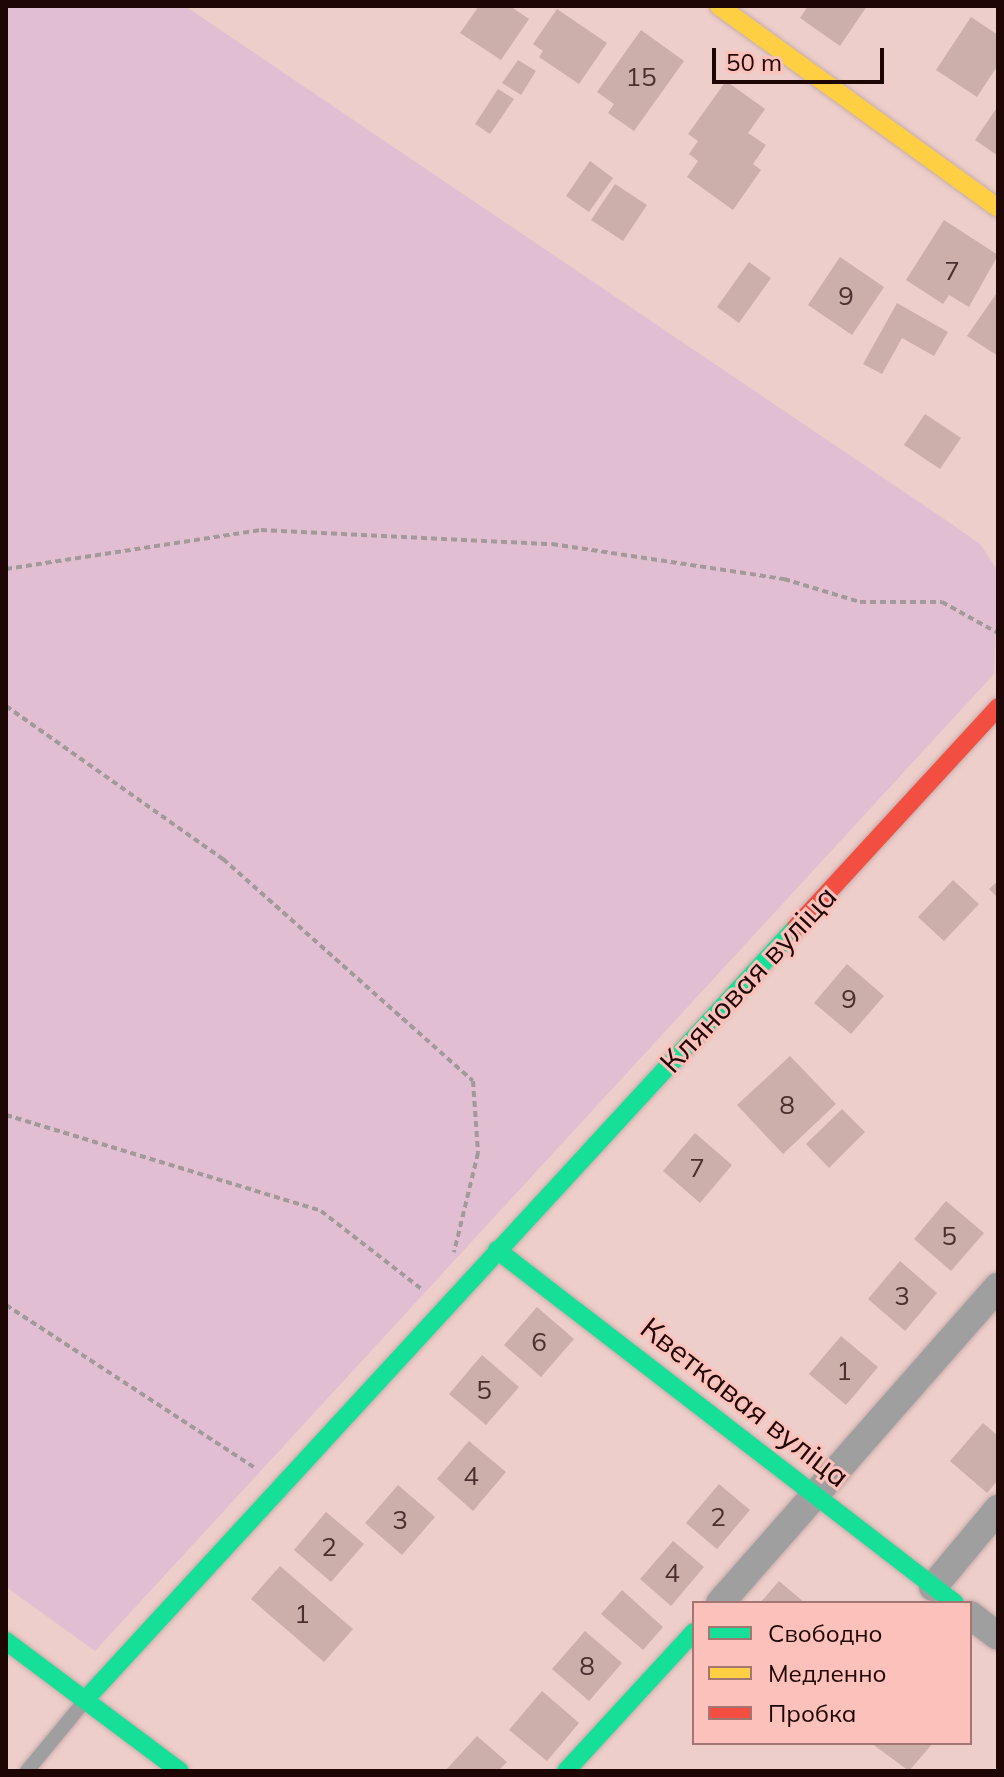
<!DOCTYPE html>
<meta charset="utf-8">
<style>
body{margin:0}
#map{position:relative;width:1004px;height:1777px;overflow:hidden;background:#eececa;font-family:Mulish,sans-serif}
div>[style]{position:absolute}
.green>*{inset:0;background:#e1bed2}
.building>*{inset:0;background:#ccaeaa}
.path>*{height:4px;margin-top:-2px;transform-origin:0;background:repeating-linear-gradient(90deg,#a29a9a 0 6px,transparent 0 10px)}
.roads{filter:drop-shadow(0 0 2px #c6aca9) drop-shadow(0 0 2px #c6aca9)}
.lane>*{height:14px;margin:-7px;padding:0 7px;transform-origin:7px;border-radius:7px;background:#9f9fa0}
.street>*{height:28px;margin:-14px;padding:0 14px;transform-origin:14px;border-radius:14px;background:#9f9fa0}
.fast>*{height:18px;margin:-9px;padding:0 9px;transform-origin:9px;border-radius:9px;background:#16e098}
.slow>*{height:18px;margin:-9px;padding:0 9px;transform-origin:9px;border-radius:9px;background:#ffcf43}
.jam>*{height:18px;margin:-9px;padding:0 9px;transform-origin:9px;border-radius:9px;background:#f24e42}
span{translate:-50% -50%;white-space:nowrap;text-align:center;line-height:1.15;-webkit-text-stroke:6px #fdc1bb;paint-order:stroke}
.number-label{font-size:26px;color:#4a302e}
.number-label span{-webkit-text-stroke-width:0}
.street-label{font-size:30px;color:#1e0605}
.frame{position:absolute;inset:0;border:8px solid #1e0605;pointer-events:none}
.legend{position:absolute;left:692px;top:1601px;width:280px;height:144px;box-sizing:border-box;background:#fdc1bb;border:2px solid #a47672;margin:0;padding:10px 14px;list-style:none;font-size:24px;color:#1e0605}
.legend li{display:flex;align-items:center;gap:16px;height:40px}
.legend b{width:40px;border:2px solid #a47672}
.scale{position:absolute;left:712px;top:48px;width:172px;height:36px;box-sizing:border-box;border:4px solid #1e0605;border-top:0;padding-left:10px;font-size:24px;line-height:28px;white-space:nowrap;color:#1e0605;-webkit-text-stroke:6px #fdc1bb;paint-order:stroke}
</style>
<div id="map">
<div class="green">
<i style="clip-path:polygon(6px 6px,185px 6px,953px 525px,980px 544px,998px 571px,994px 674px,95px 1651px,6px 1587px)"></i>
</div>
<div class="building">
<i style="clip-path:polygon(479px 6px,510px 6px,529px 19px,501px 60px,460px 33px)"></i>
<i style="clip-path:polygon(808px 6px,867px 6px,840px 46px,800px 18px)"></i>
<i style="clip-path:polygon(557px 9px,607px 43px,579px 84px,539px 57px,543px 51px,533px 44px)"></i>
<i style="clip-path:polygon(971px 17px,998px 35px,998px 65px,977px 97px,936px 70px)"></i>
<i style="clip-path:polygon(641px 30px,684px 61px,634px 131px,608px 113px,614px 104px,597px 92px)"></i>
<i style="clip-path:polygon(518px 60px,536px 71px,521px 95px,502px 83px)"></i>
<i style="clip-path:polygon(726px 81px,765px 109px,748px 133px,766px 145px,753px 164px,761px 170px,733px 210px,687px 177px,698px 161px,689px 154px,698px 141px,688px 134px)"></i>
<i style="clip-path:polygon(498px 89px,514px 99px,490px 134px,475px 124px)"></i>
<i style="clip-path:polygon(998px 106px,998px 156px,975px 140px)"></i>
<i style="clip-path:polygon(590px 161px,613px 178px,589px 212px,566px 196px)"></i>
<i style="clip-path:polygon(615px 184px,647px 205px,623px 241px,591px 220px)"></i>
<i style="clip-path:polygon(944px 220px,998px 255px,969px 307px,949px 295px,943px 304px,906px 280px)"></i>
<i style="clip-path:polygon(840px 257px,884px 287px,852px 335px,808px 305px)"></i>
<i style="clip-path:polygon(749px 262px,771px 278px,739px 323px,717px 307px)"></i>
<i style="clip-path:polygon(996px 294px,998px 296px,998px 356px,967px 336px)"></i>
<i style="clip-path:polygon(897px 303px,948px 332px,934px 356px,902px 338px,882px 374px,863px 364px)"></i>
<i style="clip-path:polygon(925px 414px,961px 438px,940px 469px,904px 445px)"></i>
<i style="clip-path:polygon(953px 880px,979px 904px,944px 941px,918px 917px)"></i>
<i style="clip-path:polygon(998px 881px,998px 898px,989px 889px)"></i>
<i style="clip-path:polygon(847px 964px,884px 996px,851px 1034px,814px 1003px)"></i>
<i style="clip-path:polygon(790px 1056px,836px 1104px,783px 1154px,737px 1105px)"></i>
<i style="clip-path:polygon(842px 1109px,865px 1132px,829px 1168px,806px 1144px)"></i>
<i style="clip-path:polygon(695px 1133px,732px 1165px,700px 1203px,663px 1171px)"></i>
<i style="clip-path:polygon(946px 1201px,984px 1233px,951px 1271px,914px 1239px)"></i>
<i style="clip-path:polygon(900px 1261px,937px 1293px,905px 1331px,868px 1299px)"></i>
<i style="clip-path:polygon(537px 1307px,574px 1339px,541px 1377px,504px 1345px)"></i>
<i style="clip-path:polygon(841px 1336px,878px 1367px,846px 1405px,809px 1374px)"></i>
<i style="clip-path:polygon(482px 1355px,519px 1387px,486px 1425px,449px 1394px)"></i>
<i style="clip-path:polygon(983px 1423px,998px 1436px,998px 1480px,987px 1493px,950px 1461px)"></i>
<i style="clip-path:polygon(469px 1441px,506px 1472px,473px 1511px,437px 1479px)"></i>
<i style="clip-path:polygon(719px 1484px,750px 1510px,717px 1549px,686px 1523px)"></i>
<i style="clip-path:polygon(398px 1485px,435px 1517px,402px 1555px,365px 1523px)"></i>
<i style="clip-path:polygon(326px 1512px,364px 1544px,331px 1582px,294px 1550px)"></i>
<i style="clip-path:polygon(673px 1541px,704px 1567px,671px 1606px,640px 1579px)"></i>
<i style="clip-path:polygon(280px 1566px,353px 1629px,324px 1662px,251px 1599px)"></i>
<i style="clip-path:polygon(779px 1581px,805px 1603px,760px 1603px)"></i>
<i style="clip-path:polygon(622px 1590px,663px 1627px,643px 1650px,601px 1614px)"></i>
<i style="clip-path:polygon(585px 1631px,622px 1663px,589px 1701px,552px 1669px)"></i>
<i style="clip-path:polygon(542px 1691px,579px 1723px,547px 1761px,509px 1730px)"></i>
<i style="clip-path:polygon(477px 1736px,507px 1762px,498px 1771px,445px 1771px)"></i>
<i style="clip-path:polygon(871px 1743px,933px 1743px,909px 1771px)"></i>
</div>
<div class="path">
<i style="left:6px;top:569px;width:258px;rotate:-8.7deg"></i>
<i style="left:261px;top:530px;width:291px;rotate:2.8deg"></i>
<i style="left:552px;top:544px;width:235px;rotate:8.6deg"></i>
<i style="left:784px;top:579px;width:79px;rotate:16.8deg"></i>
<i style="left:860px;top:602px;width:82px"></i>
<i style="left:942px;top:602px;width:64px;rotate:29deg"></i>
<i style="left:6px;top:706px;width:266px;rotate:35.2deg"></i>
<i style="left:223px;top:859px;width:334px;rotate:41.6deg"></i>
<i style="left:473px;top:1081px;width:72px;rotate:86deg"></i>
<i style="left:478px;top:1153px;width:102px;rotate:103.6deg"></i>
<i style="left:6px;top:1115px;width:329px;rotate:16.9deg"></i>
<i style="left:321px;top:1211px;width:129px;rotate:37.8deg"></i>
<i style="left:6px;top:1305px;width:298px;rotate:33.2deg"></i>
</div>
<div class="roads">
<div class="lane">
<i style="left:27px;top:1771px;width:88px;rotate:-50.5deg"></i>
</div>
<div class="street">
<i style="left:933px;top:1587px;width:102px;rotate:-50.2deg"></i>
<i style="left:720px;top:1603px;width:421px;rotate:-48.7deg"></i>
<i style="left:970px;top:1615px;width:35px;rotate:37deg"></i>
</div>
<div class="fast">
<i style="left:497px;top:1250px;width:578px;rotate:37.62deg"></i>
<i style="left:6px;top:1641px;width:217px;rotate:36.8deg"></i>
<i style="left:85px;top:1700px;width:1050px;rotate:-47.39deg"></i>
<i style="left:566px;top:1771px;width:189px;rotate:-47.4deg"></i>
</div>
<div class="slow">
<i style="left:719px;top:6px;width:344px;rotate:35.9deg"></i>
</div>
<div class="jam">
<i style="left:796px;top:927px;width:299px;rotate:-47.4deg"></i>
</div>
</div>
<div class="number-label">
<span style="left:641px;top:77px">15</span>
<span style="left:952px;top:271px">7</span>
<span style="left:846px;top:296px">9</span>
<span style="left:849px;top:999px">9</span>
<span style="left:787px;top:1105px">8</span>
<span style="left:697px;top:1168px">7</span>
<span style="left:949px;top:1236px">5</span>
<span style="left:902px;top:1296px">3</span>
<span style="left:539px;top:1342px">6</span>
<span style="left:844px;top:1371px">1</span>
<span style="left:484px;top:1390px">5</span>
<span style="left:471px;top:1476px">4</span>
<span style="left:718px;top:1517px">2</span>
<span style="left:400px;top:1520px">3</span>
<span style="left:329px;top:1547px">2</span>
<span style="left:672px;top:1573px">4</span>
<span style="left:302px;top:1614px">1</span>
<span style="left:587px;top:1666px">8</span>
</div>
<div class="street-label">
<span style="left:748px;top:979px;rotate:-47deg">Кляновая вуліца</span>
<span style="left:745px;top:1402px;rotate:38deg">Кветкавая вуліца</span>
</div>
<div class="frame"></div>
<ul class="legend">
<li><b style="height:10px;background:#16e098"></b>Свободно</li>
<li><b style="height:10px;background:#ffcf43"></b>Медленно</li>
<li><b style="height:10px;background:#f24e42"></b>Пробка</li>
</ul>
<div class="scale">50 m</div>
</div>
